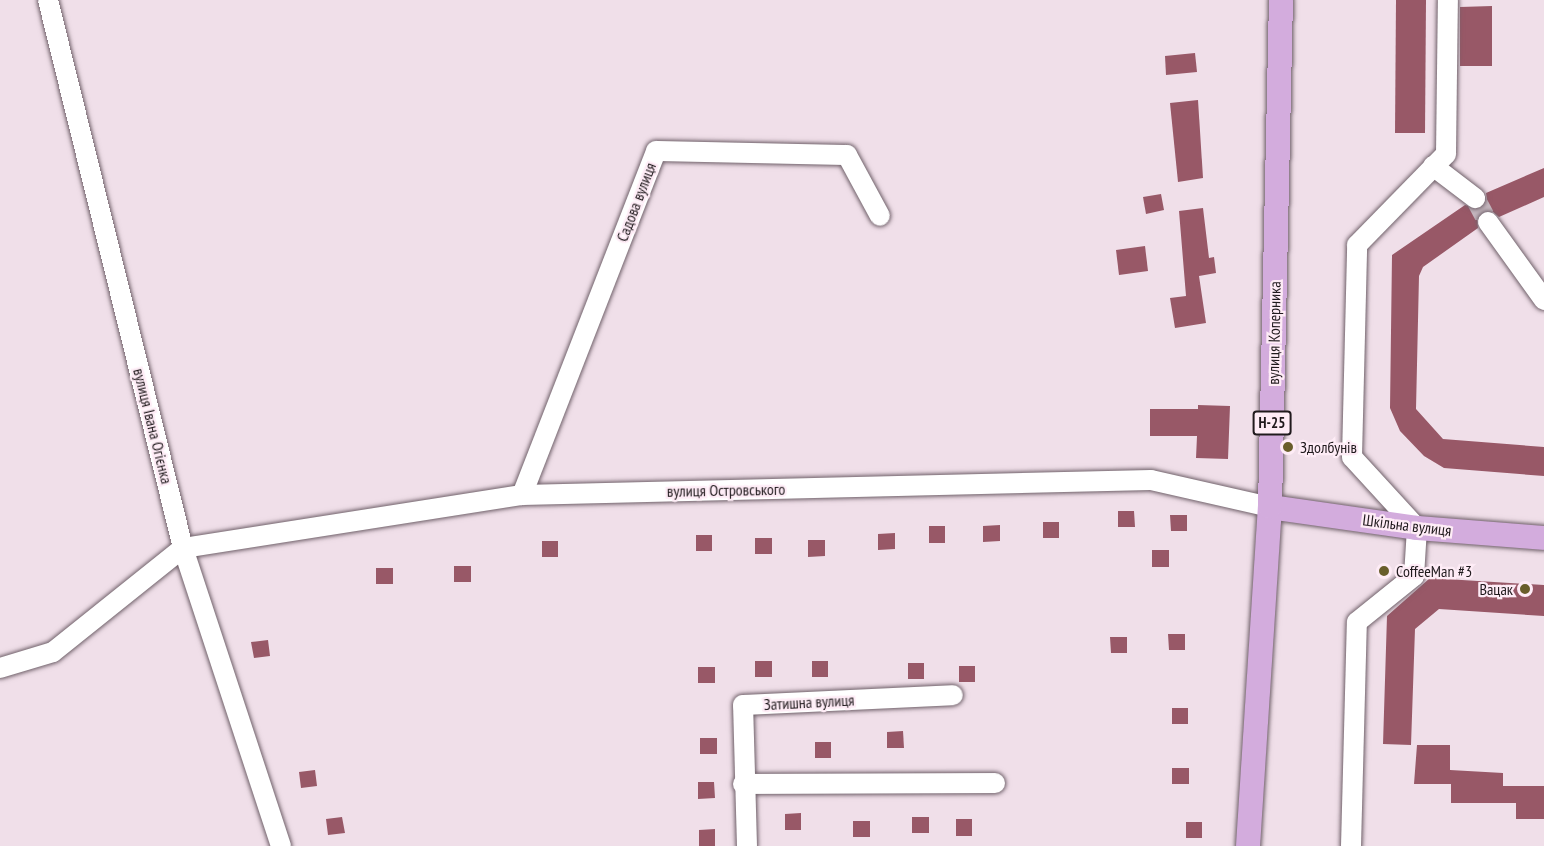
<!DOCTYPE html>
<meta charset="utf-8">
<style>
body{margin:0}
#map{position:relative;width:1544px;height:846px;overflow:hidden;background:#f0dfe9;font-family:"PT Sans Narrow",sans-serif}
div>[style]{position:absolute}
.building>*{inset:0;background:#985867}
.minor-tunnel>*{height:20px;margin-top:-10px;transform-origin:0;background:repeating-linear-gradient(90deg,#c6b8c0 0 20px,transparent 0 30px)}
.roads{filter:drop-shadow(0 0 2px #70616a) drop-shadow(0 0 2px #70616a)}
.minor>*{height:20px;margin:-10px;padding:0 10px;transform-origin:10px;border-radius:10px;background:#fff}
.major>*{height:24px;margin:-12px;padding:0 12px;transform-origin:12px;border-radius:12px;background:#d3acdd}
.dots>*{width:16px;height:16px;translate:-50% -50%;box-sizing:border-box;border:3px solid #feecf6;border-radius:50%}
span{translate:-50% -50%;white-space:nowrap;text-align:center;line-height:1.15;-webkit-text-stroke:4.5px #feecf6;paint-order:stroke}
.shield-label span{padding:2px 4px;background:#feecf6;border:2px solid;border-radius:4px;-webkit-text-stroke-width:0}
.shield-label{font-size:15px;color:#201a1d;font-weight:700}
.street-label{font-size:16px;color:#201a1d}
.poi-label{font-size:16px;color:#201a1d}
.left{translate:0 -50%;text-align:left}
.right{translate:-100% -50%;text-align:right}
</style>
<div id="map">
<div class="building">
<i style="clip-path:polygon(1396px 0,1426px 0,1425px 133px,1395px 133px)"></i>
<i style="clip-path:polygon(1492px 6px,1492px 66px,1460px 66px,1460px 7px)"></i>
<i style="clip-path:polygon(1195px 53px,1197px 72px,1166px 75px,1165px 56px)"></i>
<i style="clip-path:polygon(1198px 100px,1203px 178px,1178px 182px,1170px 103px)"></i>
<i style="clip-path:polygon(1544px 168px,1544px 197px,1499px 217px,1492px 211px,1482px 212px,1477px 218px,1478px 228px,1423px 267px,1419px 276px,1416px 409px,1443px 439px,1544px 447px,1544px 476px,1444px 468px,1424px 456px,1400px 431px,1390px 408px,1392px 255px,1465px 205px,1480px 209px,1487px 200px,1486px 193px)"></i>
<i style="clip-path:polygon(1161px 194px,1164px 210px,1146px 214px,1143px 197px)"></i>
<i style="clip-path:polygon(1203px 208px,1209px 258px,1214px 257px,1216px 273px,1199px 276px,1206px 323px,1175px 328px,1170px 298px,1186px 296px,1179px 211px)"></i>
<i style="clip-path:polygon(1145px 246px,1148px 271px,1119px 275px,1116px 250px)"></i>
<i style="clip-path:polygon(1198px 405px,1230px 406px,1228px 459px,1196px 458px,1197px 436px,1150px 436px,1150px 409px,1198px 409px)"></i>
<i style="clip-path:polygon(1118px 511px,1134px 511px,1135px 527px,1118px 527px)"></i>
<i style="clip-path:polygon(1170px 515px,1187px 515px,1187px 531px,1171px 531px)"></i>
<i style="clip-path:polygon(1043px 522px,1059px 522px,1059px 538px,1043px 538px)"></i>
<i style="clip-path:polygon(1000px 525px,1000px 541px,983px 542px,983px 526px)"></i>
<i style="clip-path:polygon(929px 526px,945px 526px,945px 543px,929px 543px)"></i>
<i style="clip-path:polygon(895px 533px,895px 549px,878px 550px,878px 534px)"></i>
<i style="clip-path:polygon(696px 535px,712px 535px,712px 551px,696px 551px)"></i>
<i style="clip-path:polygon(755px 538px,772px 538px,772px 554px,755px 554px)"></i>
<i style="clip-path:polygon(808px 540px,825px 540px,825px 556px,808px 557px)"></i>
<i style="clip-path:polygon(542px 541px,558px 541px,558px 557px,542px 557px)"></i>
<i style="clip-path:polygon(1152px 550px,1169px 550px,1169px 567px,1152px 567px)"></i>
<i style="clip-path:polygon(454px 566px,471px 566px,471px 582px,454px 582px)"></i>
<i style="clip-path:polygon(376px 568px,393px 568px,393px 584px,376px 584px)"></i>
<i style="clip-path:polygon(1430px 578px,1544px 585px,1544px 616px,1439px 609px,1415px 629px,1411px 745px,1383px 744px,1387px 616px)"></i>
<i style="clip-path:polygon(1168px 634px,1185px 634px,1185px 650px,1169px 650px)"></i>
<i style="clip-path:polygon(1110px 637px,1127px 637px,1127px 653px,1111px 653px)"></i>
<i style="clip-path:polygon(268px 640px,270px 656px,254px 658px,251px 642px)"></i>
<i style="clip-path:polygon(755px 661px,772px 661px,772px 677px,755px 677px)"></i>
<i style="clip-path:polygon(812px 661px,828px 661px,828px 677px,812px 677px)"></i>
<i style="clip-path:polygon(908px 663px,924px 663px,924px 679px,908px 679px)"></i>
<i style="clip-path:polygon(959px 666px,975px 666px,975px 682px,959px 682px)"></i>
<i style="clip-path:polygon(698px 667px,715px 667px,715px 683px,698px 683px)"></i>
<i style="clip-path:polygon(1172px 708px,1188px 708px,1188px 724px,1172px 724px)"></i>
<i style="clip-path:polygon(903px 731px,904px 748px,887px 748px,887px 732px)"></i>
<i style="clip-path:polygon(700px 738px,717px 738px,717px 754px,700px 754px)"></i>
<i style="clip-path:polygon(815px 742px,831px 742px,831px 758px,815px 758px)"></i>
<i style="clip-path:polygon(1417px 745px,1450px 745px,1450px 770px,1503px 773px,1503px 786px,1544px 786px,1544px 819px,1516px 819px,1516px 803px,1451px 803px,1451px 784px,1414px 784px)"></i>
<i style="clip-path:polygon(1172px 768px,1189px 768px,1189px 784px,1172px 784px)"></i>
<i style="clip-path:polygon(315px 770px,317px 786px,301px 788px,299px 772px)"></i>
<i style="clip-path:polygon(698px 782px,714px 782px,715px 798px,698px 799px)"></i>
<i style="clip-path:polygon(801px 813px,801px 830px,785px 830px,785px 814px)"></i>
<i style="clip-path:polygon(342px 817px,345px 833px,328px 835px,326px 819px)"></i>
<i style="clip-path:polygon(912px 817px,929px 817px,929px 833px,912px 833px)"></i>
<i style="clip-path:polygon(956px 819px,972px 819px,972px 836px,956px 836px)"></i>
<i style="clip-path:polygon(853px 821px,870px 821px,870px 837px,853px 837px)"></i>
<i style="clip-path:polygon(1186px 822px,1202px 822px,1202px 838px,1186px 838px)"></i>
<i style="clip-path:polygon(715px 829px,715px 846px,699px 846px,699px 830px)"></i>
</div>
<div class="minor-tunnel">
<i style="left:1475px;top:198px;width:27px;rotate:62deg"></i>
</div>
<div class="roads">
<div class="minor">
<i style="left:48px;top:0;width:564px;rotate:76.16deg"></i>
<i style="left:183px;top:548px;width:314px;rotate:71.8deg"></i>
<i style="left:1433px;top:166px;width:53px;rotate:37.3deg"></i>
<i style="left:1488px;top:222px;width:96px;rotate:54.3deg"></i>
<i style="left:522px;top:495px;width:369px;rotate:-68.7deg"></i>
<i style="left:656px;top:151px;width:191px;rotate:1.2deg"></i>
<i style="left:847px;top:155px;width:69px;rotate:61.6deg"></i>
<i style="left:0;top:668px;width:55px;rotate:-16.8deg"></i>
<i style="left:53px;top:652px;width:166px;rotate:-38.7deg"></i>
<i style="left:183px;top:548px;width:343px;rotate:-8.9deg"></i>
<i style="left:522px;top:495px;width:629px;rotate:-1.37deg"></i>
<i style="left:1151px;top:480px;width:122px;rotate:12.8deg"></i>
<i style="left:743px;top:784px;width:252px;rotate:-0.2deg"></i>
<i style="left:747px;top:846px;width:141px;rotate:-91.6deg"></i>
<i style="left:743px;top:705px;width:210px;rotate:-2.7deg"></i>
<i style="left:1351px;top:846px;width:224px;rotate:-88.5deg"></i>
<i style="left:1357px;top:622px;width:73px;rotate:-38.9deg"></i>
<i style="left:1414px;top:576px;width:48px;rotate:-86.4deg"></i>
<i style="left:1417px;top:528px;width:96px;rotate:-132.5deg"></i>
<i style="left:1352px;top:457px;width:212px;rotate:-88.6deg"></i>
<i style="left:1357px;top:245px;width:127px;rotate:-45.6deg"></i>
<i style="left:1446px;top:154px;width:154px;rotate:-89.3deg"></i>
</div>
<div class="major">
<i style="left:1270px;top:507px;width:148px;rotate:8.1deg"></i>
<i style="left:1417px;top:528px;width:127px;rotate:4.5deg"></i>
<i style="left:1248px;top:846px;width:340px;rotate:-86.3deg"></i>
<i style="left:1270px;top:507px;width:507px;rotate:-88.76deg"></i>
</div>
</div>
<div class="dots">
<i style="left:1288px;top:447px;background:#695e2b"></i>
<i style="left:1384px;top:571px;background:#695e2b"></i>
<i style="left:1525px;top:589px;background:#695e2b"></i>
</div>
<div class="shield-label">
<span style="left:1272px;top:423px">Н-25</span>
</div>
<div class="street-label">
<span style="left:636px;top:202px;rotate:-69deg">Садова вулиця</span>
<span style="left:1274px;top:333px;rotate:-89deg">вулиця Коперника</span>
<span style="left:153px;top:426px;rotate:76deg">вулиця Івана Огієнка</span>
<span style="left:726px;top:490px;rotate:-1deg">вулиця Островського</span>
<span style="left:1407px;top:525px;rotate:7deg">Шкільна вулиця</span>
<span style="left:809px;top:702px;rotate:-3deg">Затишна вулиця</span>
</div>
<div class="poi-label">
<span class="left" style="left:1300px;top:447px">Здолбунів</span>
<span class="left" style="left:1396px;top:571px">CoffeeMan #3</span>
<span class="right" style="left:1513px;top:589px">Вацак</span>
</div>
</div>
